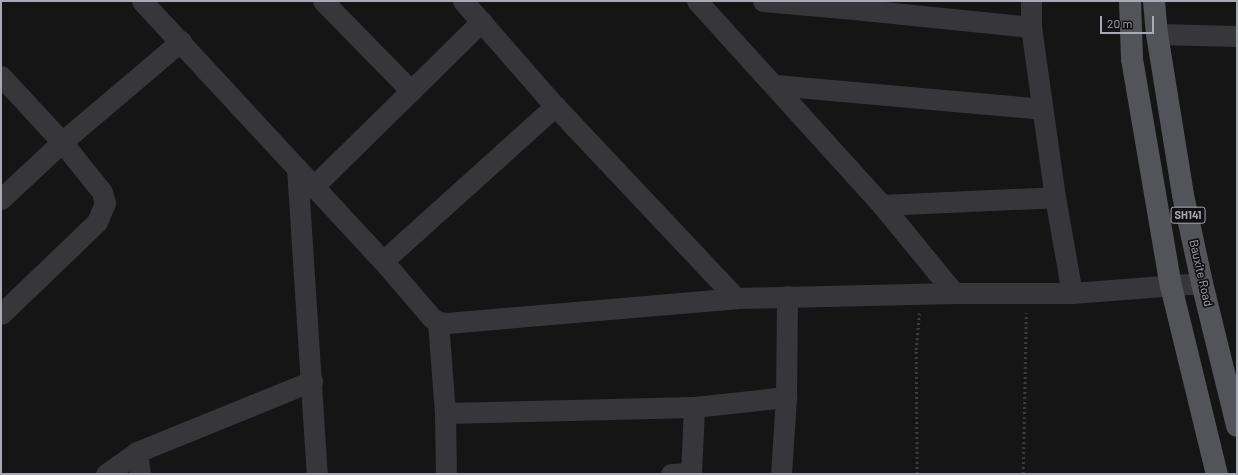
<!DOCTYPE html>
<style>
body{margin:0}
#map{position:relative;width:1238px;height:475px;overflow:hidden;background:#151516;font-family:Barlow,sans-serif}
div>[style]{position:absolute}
.path>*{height:2.5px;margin-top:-1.25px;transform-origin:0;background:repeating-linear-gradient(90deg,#3c3d42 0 2px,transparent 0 5px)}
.minor>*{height:21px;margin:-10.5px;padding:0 10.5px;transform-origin:10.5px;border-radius:10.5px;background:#37363b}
.major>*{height:22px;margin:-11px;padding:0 11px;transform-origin:11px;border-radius:11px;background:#53535a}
span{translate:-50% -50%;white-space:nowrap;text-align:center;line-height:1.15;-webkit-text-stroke:3.5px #101011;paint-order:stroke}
.shield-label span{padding:1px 3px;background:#101011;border:1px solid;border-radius:3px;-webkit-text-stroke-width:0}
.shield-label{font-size:11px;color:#a8a9b5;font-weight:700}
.street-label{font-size:12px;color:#a8a9b5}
.frame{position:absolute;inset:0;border:2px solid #a8a9b5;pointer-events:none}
.scale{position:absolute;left:1100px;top:16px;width:54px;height:18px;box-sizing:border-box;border:2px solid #a8a9b5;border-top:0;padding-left:5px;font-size:12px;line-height:14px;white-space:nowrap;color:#a8a9b5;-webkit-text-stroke:3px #101011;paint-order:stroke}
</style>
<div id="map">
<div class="path">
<i style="left:917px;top:474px;width:124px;rotate:-90.5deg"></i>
<i style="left:916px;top:350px;width:37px;rotate:-85deg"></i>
<i style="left:1023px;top:474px;width:161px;rotate:-88.9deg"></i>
</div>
<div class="minor">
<i style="left:142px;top:1px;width:355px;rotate:47.2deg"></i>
<i style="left:383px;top:261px;width:74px;rotate:49.4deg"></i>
<i style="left:431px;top:317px;width:9px;rotate:36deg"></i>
<i style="left:438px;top:322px;width:9px;rotate:6deg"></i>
<i style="left:447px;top:323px;width:290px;rotate:-4.9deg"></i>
<i style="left:736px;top:298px;width:218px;rotate:-1.3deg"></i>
<i style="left:323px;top:1px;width:126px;rotate:45.6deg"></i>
<i style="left:463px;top:1px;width:140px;rotate:48.8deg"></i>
<i style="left:555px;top:106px;width:264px;rotate:46.7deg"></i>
<i style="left:697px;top:1px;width:275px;rotate:47.8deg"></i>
<i style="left:882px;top:205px;width:114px;rotate:50.7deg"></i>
<i style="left:954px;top:293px;width:118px"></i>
<i style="left:1072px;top:293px;width:130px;rotate:-4.4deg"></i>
<i style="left:763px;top:1px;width:91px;rotate:5deg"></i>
<i style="left:854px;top:9px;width:8px;rotate:-83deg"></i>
<i style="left:854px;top:9px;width:178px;rotate:5.8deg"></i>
<i style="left:1031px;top:27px;width:172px;rotate:82deg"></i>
<i style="left:1055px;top:197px;width:97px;rotate:80deg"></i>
<i style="left:1031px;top:27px;width:26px;rotate:-90deg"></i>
<i style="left:1157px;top:34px;width:80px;rotate:1.4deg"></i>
<i style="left:1px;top:76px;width:90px;rotate:47.3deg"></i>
<i style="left:62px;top:142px;width:64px;rotate:51.3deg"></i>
<i style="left:102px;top:192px;width:11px;rotate:75deg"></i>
<i style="left:105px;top:203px;width:21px;rotate:113deg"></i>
<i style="left:97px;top:222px;width:133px;rotate:136.2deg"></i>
<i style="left:775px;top:85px;width:268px;rotate:5.1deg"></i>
<i style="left:297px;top:168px;width:307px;rotate:86.3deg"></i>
<i style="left:314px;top:186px;width:235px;rotate:-44.5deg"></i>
<i style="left:1px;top:199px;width:83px;rotate:-43.1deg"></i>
<i style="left:62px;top:142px;width:156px;rotate:-40.3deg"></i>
<i style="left:882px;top:205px;width:173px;rotate:-2.6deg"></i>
<i style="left:383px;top:261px;width:232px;rotate:-42deg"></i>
<i style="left:438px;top:322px;width:91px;rotate:85.6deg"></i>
<i style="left:445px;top:413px;width:249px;rotate:-1.4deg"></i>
<i style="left:694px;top:407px;width:93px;rotate:-6.2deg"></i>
<i style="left:786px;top:397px;width:77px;rotate:93.7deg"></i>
<i style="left:786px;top:397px;width:101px;rotate:-89.4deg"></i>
<i style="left:445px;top:413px;width:61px;rotate:89.1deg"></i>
<i style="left:106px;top:474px;width:38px;rotate:-35deg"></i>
<i style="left:140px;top:474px;width:22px;rotate:-98deg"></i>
<i style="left:137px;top:452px;width:189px;rotate:-22.1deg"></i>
<i style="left:671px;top:474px;width:20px;rotate:-3deg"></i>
<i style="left:691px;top:474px;width:67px;rotate:-87.4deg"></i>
</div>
<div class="major">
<i style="left:1130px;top:1px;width:58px;rotate:88deg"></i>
<i style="left:1132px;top:59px;width:230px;rotate:80.3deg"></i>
<i style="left:1171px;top:286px;width:194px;rotate:76.3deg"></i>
<i style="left:1154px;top:1px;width:33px;rotate:85deg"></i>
<i style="left:1157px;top:34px;width:163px;rotate:80.8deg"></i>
<i style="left:1183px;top:195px;width:90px;rotate:77.8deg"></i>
<i style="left:1202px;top:283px;width:147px;rotate:76.2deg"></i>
</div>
<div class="shield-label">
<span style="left:1188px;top:215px">SH141</span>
</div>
<div class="street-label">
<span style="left:1201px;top:273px;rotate:77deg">Bauxite Road</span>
</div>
<div class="frame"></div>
<div class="scale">20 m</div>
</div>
